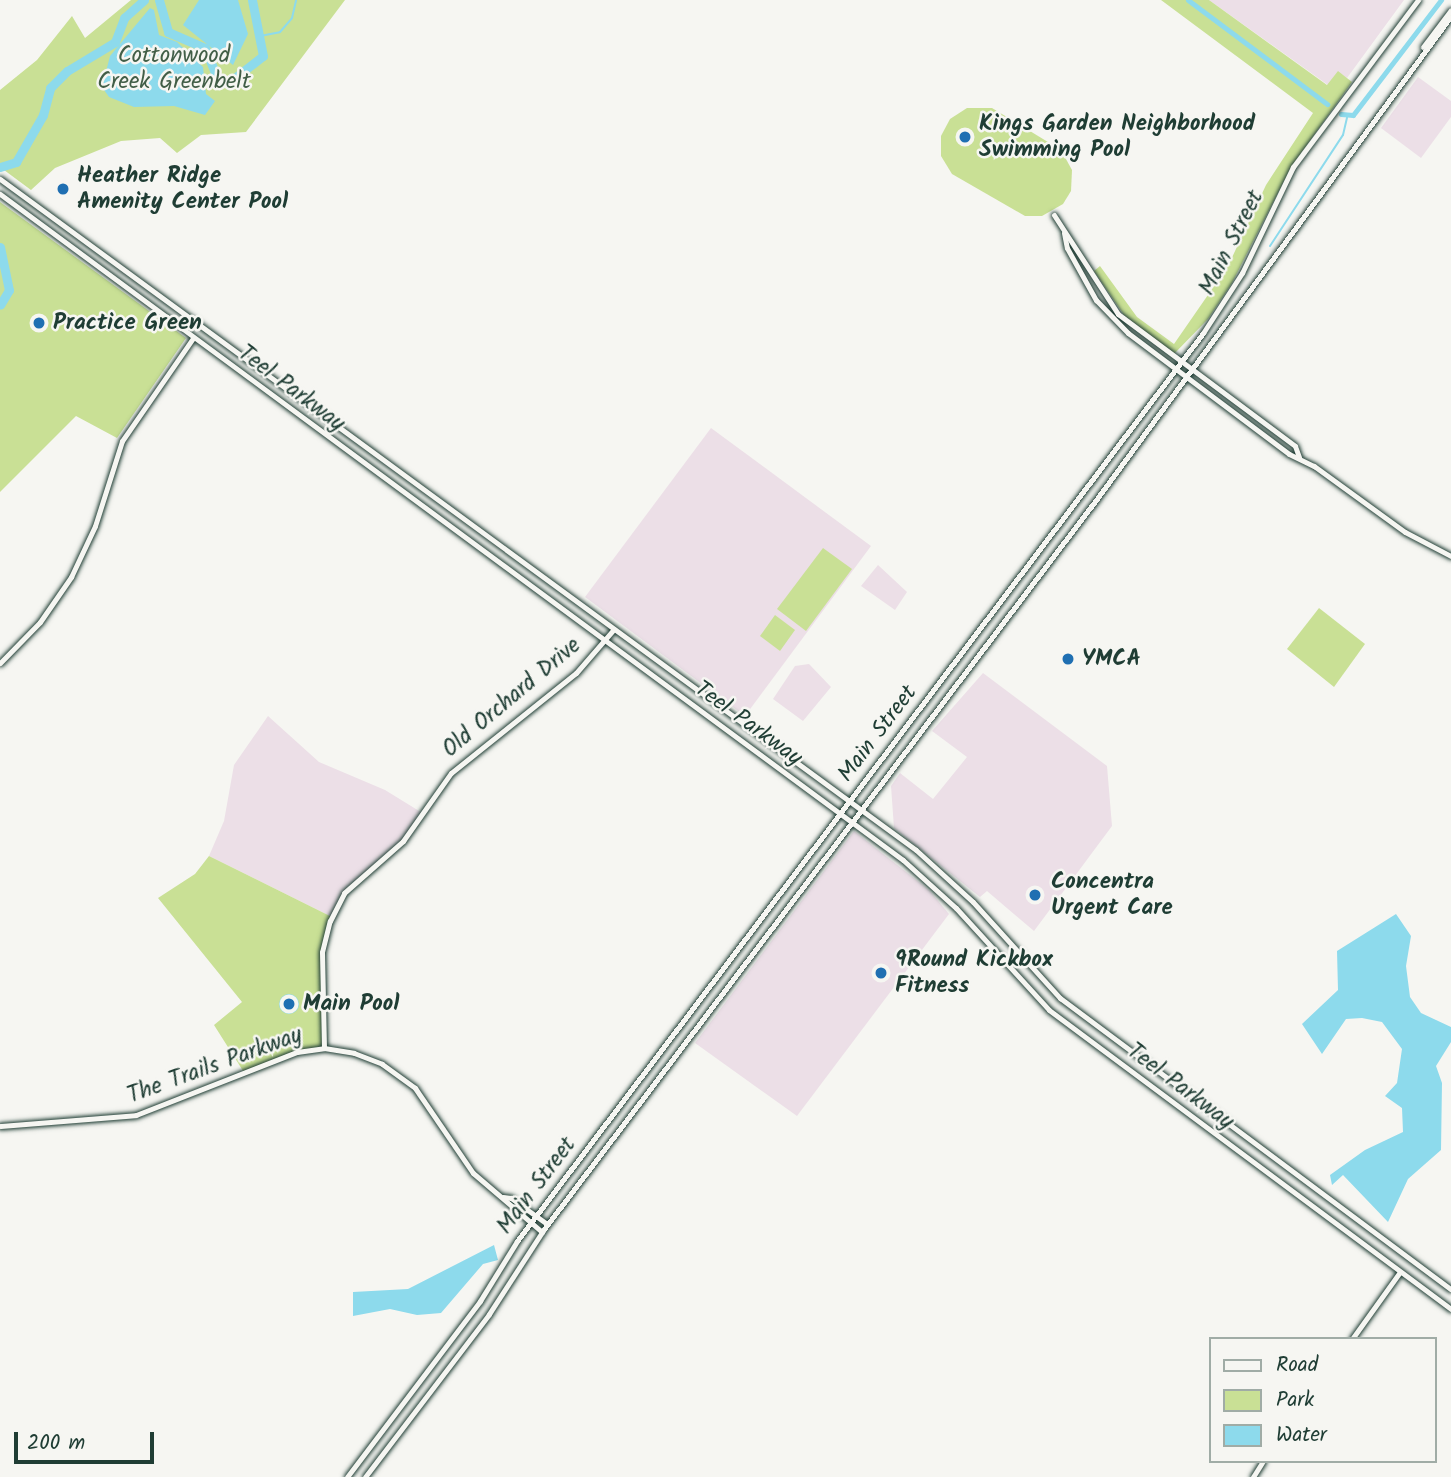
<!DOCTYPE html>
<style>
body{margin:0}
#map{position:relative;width:1451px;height:1477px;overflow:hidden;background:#f6f6f2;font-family:Kalam,sans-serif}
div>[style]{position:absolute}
.built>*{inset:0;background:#ecdfe7}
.green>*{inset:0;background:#c9e095}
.water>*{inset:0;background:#8ddaec}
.round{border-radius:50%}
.stream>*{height:2px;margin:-1px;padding:0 1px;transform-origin:1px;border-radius:1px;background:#8ddaec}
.canal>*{height:5px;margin:-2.5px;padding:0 2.5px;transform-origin:2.5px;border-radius:2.5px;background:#8ddaec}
.river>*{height:9px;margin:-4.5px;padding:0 4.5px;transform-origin:4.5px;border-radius:4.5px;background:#8ddaec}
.roads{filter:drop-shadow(0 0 2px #1f3d34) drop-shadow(0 0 2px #1f3d34)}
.secondary>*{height:5px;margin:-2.5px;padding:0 2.5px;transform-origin:2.5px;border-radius:2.5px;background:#f6f6f2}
.dots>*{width:19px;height:19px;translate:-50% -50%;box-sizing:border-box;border:4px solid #f6f6f2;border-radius:50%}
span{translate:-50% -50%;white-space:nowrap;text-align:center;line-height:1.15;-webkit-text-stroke:5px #f6f6f2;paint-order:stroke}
.park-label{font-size:23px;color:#415e47}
.poi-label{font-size:23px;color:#1f3d34;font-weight:700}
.left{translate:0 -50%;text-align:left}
.street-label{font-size:23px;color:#1f3d34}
.legend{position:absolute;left:1209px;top:1337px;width:228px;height:126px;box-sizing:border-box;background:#f6f6f2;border:2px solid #a0aca6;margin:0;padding:9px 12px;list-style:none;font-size:21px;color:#1f3d34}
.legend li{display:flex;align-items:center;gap:14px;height:35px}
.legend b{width:35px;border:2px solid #a0aca6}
.scale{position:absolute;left:14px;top:1432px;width:140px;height:32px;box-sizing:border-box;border:4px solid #1f3d34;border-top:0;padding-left:9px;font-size:21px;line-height:24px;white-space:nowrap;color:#1f3d34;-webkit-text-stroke:5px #f6f6f2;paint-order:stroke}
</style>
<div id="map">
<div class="built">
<i style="clip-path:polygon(1209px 0,1404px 0,1347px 78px,1338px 72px,1328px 85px)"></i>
<i style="clip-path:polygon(1418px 77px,1451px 101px,1451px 117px,1421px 158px,1381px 128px)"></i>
<i style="clip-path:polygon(711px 428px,871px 546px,745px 716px,585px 597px)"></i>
<i style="clip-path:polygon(878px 565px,907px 592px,895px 610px,861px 586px)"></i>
<i style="clip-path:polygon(809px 664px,831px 687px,803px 721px,773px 699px,795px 666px)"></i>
<i style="clip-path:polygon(983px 673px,1107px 766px,1112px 826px,1034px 931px,987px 891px,980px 897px,894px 828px,891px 786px,900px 773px,933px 799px,967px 757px,932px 731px)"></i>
<i style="clip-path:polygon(268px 716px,319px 762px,385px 790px,424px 814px,403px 841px,344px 893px,332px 917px,209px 856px,224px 821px,234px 765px)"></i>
<i style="clip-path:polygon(854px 831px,929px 890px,949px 914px,797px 1116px,695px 1043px)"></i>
</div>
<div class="green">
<i style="clip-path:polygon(131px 0,345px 0,246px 132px,201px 135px,177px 153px,160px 138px,121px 141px,55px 168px,31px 190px,0 167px,0 90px,37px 60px,72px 16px,85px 38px)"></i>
<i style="clip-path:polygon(1161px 0,1209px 0,1327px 85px,1338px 71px,1352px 82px,1291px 167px,1232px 283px,1208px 319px,1173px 355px,1124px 315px,1094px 271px,1100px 266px,1137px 317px,1174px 344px,1228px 266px,1266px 185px,1313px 113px)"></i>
<i style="clip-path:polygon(967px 108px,992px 108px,1061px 150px,1072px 170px,1071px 191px,1063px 204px,1042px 216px,1025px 216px,952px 174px,941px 156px,941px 136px,950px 119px)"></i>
<i style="clip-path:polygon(0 202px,186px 338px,117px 438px,76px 416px,0 492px)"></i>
<i style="clip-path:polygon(823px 548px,852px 569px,806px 631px,777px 609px)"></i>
<i style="clip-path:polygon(1319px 608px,1365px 644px,1334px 687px,1287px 649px)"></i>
<i style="clip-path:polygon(775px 615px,795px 630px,780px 651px,760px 636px)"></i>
<i style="clip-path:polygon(209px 856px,332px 917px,322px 952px,324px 1048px,299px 1052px,245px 1074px,214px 1025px,242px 1002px,158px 898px,195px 874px)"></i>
</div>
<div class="water">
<i style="clip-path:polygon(199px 0,238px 0,248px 34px,233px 65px,183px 25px)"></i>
<i style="clip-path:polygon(150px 8px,154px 10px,159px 35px,177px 42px,203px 67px,206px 94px,215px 101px,205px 115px,174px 106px,134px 107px,109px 97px,102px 87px,110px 56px)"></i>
<i style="clip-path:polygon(1396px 914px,1411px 936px,1406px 966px,1410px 997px,1421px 1013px,1451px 1027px,1451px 1042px,1436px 1066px,1442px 1083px,1441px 1150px,1408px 1179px,1388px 1222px,1343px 1175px,1332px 1185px,1330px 1175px,1365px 1150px,1403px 1132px,1402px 1108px,1385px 1096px,1397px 1083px,1402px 1049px,1382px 1022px,1362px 1018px,1346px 1019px,1322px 1054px,1302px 1024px,1338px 990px,1337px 951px)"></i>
<i class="round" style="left:279px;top:994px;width:20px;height:20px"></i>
<i style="clip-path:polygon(494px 1245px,498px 1260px,483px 1264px,441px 1313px,417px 1315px,390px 1309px,353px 1316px,353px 1292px,408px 1289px)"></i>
</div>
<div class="stream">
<i style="left:260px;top:36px;width:20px;rotate:-11deg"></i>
<i style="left:280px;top:32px;width:18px;rotate:-49deg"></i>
<i style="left:292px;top:18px;width:18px;rotate:-77deg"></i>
<i style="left:1270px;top:246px;width:133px;rotate:-56.7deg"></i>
<i style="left:1343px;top:135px;width:18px;rotate:-77deg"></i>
</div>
<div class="canal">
<i style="left:1188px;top:0;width:174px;rotate:36.8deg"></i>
<i style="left:1341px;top:114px;width:12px;rotate:5deg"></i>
<i style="left:1353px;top:115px;width:145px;rotate:-52.6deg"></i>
</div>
<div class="river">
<i style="left:159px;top:0;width:33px;rotate:74deg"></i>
<i style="left:168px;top:32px;width:40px;rotate:23.4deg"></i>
<i style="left:205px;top:48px;width:35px;rotate:68deg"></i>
<i style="left:218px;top:80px;width:14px"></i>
<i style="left:232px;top:80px;width:39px;rotate:-38deg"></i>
<i style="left:263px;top:56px;width:57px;rotate:-101.1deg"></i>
<i style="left:0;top:167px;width:17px;rotate:-17deg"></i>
<i style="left:16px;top:162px;width:54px;rotate:-60.1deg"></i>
<i style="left:43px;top:115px;width:28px;rotate:-75deg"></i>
<i style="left:50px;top:88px;width:24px;rotate:-45deg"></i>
<i style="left:67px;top:71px;width:56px;rotate:-31.1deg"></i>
<i style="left:115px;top:42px;width:26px;rotate:-69deg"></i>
<i style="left:124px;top:18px;width:27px;rotate:-42deg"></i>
<i style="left:0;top:247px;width:44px;rotate:78.2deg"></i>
<i style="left:9px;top:290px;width:17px;rotate:121deg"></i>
</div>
<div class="roads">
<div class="secondary">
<i style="left:1423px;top:47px;width:46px;rotate:-52.9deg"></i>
<i style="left:0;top:179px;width:1135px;rotate:36.22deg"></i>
<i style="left:916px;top:850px;width:77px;rotate:42.4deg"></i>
<i style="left:973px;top:902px;width:130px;rotate:47.8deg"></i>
<i style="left:1060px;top:998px;width:487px;rotate:36.7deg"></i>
<i style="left:0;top:194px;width:1122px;rotate:36.41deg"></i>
<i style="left:903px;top:860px;width:72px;rotate:42.2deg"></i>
<i style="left:956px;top:908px;width:138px;rotate:47.6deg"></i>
<i style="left:1049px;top:1010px;width:501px;rotate:36.64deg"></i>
<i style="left:1054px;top:215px;width:118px;rotate:57.1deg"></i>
<i style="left:1118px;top:314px;width:221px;rotate:36.7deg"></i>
<i style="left:1295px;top:446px;width:12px;rotate:70deg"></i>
<i style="left:1064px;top:233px;width:15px;rotate:79deg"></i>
<i style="left:1067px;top:248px;width:60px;rotate:60.9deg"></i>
<i style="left:1096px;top:300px;width:46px;rotate:45.9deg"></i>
<i style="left:1128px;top:333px;width:201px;rotate:36.9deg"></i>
<i style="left:1289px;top:454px;width:28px;rotate:26deg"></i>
<i style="left:1314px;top:466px;width:112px;rotate:36deg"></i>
<i style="left:1405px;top:532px;width:52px;rotate:27.6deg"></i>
<i style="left:0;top:663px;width:57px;rotate:-45.7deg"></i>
<i style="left:40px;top:622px;width:55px;rotate:-55.4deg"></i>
<i style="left:71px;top:577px;width:56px;rotate:-64.8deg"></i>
<i style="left:95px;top:526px;width:89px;rotate:-72.4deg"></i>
<i style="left:122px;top:441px;width:125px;rotate:-55.4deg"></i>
<i style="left:324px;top:1048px;width:96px;rotate:-91.2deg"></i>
<i style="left:322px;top:952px;width:32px;rotate:-76deg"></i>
<i style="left:330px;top:921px;width:31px;rotate:-63deg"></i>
<i style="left:344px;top:893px;width:79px;rotate:-41.4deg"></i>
<i style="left:403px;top:841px;width:83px;rotate:-54.8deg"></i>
<i style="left:451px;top:773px;width:160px;rotate:-38.7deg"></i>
<i style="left:576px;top:673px;width:58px;rotate:-49.2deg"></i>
<i style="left:0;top:1126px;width:136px;rotate:-4.6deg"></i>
<i style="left:136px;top:1115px;width:173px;rotate:-21.4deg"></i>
<i style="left:297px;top:1052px;width:27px;rotate:-8deg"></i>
<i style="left:324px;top:1048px;width:30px;rotate:9deg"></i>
<i style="left:354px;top:1053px;width:30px;rotate:21deg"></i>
<i style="left:382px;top:1064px;width:41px;rotate:36deg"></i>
<i style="left:415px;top:1088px;width:103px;rotate:55.7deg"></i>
<i style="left:473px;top:1173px;width:91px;rotate:40.5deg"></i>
<i style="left:503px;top:1197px;width:8px;rotate:7deg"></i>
<i style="left:511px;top:1198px;width:44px;rotate:35.8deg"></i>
<i style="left:1352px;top:1339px;width:82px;rotate:-54.4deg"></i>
<i style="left:347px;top:1477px;width:221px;rotate:-52.9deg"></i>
<i style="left:480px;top:1301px;width:70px;rotate:-58.3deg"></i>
<i style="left:517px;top:1241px;width:1138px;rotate:-52.93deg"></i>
<i style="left:1203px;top:333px;width:72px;rotate:-57deg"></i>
<i style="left:1242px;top:273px;width:118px;rotate:-64.3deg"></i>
<i style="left:1293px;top:167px;width:209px;rotate:-53.2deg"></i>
<i style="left:365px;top:1477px;width:205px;rotate:-52.7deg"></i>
<i style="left:489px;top:1314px;width:101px;rotate:-57.1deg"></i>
<i style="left:544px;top:1229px;width:909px;rotate:-52.87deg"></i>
<i style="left:1093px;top:504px;width:605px;rotate:-53.74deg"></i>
<i style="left:1253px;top:1477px;width:19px;rotate:-58deg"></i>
</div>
</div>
<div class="dots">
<i style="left:965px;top:137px;background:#1f6fb2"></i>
<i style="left:63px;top:189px;background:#1f6fb2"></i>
<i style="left:39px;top:323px;background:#1f6fb2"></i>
<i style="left:1068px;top:659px;background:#1f6fb2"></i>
<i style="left:1035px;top:895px;background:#1f6fb2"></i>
<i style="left:881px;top:973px;background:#1f6fb2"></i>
<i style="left:289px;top:1004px;background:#1f6fb2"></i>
</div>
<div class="park-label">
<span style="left:174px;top:69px">Cottonwood<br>Creek Greenbelt</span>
</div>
<div class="poi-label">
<span class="left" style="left:979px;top:137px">Kings Garden Neighborhood<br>Swimming Pool</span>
<span class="left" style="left:77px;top:189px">Heather Ridge<br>Amenity Center Pool</span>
<span class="left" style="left:53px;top:323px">Practice Green</span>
<span class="left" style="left:1082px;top:659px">YMCA</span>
<span class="left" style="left:1051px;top:895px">Concentra<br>Urgent Care</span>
<span class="left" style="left:895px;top:973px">9Round Kickbox<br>Fitness</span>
<span class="left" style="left:303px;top:1004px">Main Pool</span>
</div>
<div class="street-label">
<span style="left:1232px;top:243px;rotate:-63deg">Main Street</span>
<span style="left:291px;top:389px;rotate:37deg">Teel Parkway</span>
<span style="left:512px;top:698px;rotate:-40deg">Old Orchard Drive</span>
<span style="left:748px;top:724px;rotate:36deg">Teel Parkway</span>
<span style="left:878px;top:734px;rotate:-53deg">Main Street</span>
<span style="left:215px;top:1066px;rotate:-20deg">The Trails Parkway</span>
<span style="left:1180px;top:1087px;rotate:37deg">Teel Parkway</span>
<span style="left:537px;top:1186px;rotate:-53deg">Main Street</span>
</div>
<ul class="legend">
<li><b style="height:9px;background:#f6f6f2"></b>Road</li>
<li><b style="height:19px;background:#c9e095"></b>Park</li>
<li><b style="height:19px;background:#8ddaec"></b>Water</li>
</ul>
<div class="scale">200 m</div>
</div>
